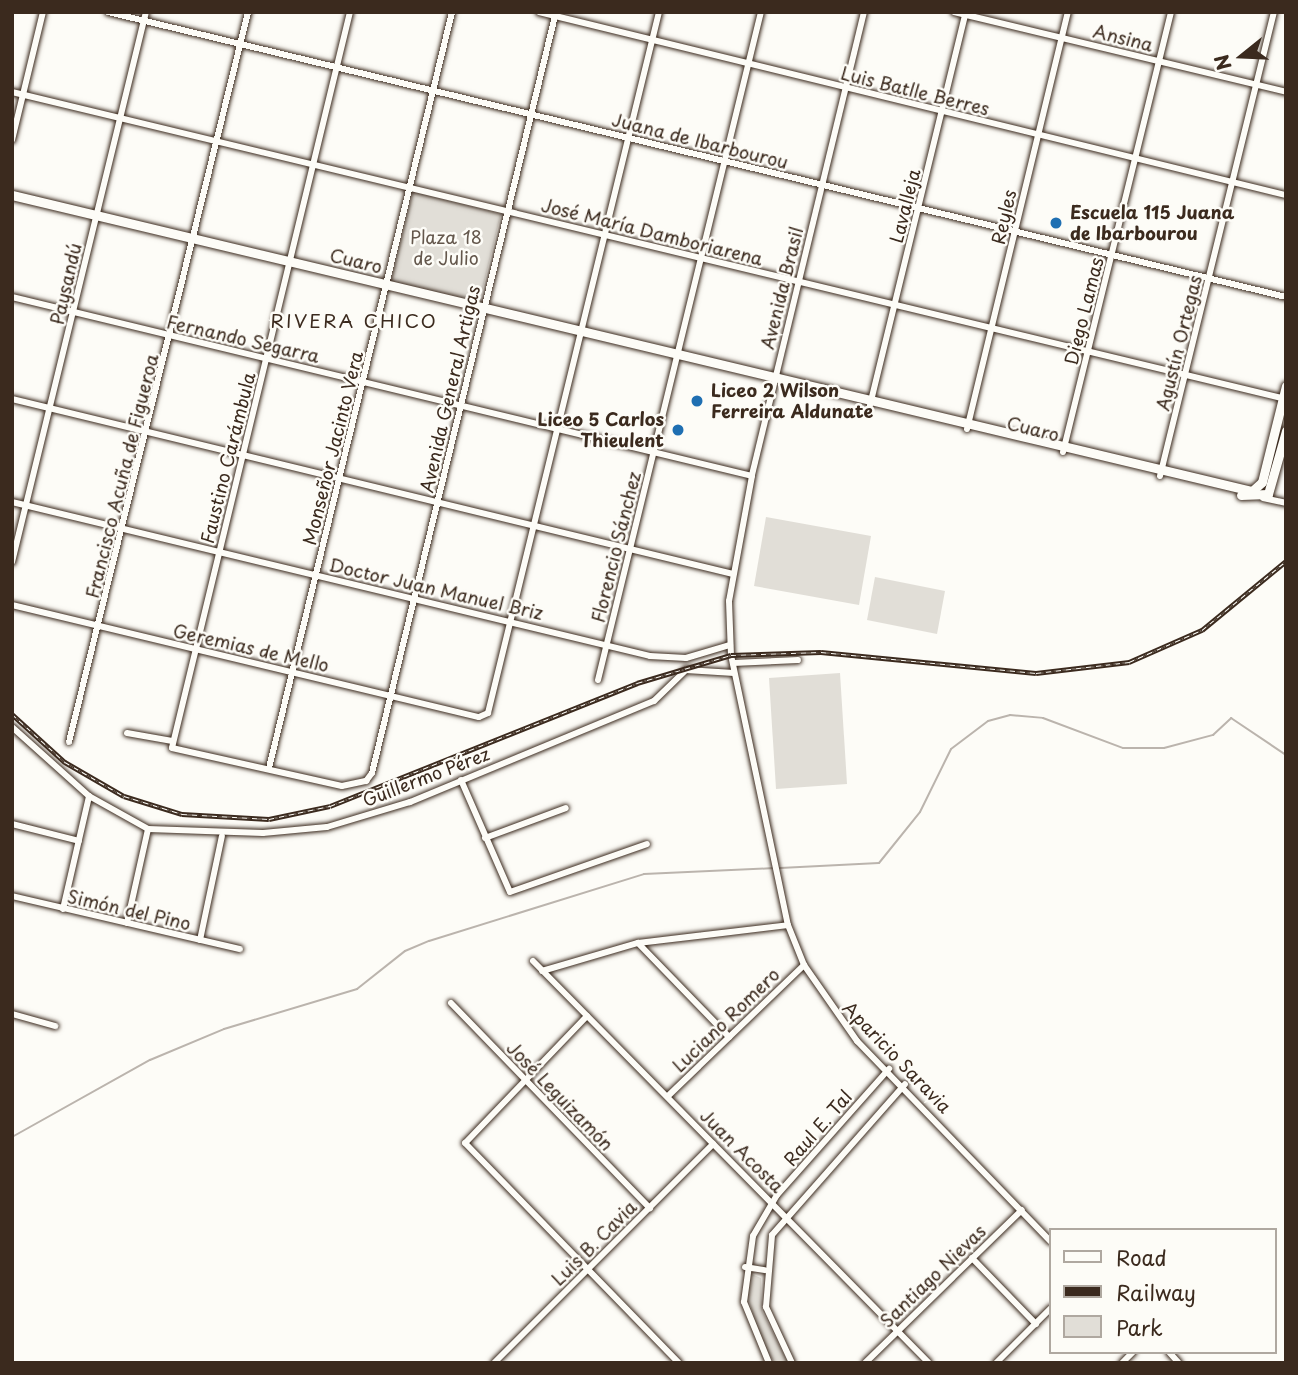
<!DOCTYPE html>
<meta charset="utf-8">
<style>
body{margin:0}
#map{position:relative;width:1298px;height:1375px;overflow:hidden;background:#fdfcf7;font-family:"Playpen Sans",sans-serif}
div>[style]{position:absolute}
.green>*{inset:0;background:#e1ded7}
.stream>*{height:2px;margin:-1px;padding:0 1px;transform-origin:1px;border-radius:1px;background:#bbb4ad}
.roads{filter:drop-shadow(0 0 2px #3b2a1e) drop-shadow(0 0 2px #3b2a1e)}
.street>*{height:6px;margin:-3px;padding:0 3px;transform-origin:3px;border-radius:3px;background:#fdfcf7}
.secondary>*{height:9px;margin:-4.5px;padding:0 4.5px;transform-origin:4.5px;border-radius:4.5px;background:#fdfcf7}
.rail>*{height:4.5px;margin-top:-2.25px;transform-origin:0;background:repeating-linear-gradient(90deg,#fdfcf7 0 5px,#3b2a1e 0 10px);box-sizing:border-box;border-block:2px solid #3b2a1e}
.dots>*{width:19px;height:19px;translate:-50% -50%;box-sizing:border-box;border:4px solid #fdfcf7;border-radius:50%}
span{translate:-50% -50%;white-space:nowrap;text-align:center;line-height:1.15;-webkit-text-stroke:5px #fdfcf7;paint-order:stroke}
.street-label{font-size:18px;color:#3b2a1e}
.poi-label{font-size:18px;color:#3b2a1e;font-weight:700}
.left{translate:0 -50%;text-align:left}
.right{translate:-100% -50%;text-align:right}
.park-label{font-size:18px;color:#64574c}
.neighbourhood-label{font-size:19px;color:#3b2a1e;letter-spacing:2px}
.frame{position:absolute;inset:0;border:14px solid #3b2a1e;pointer-events:none}
.legend{position:absolute;left:1049px;top:1228px;width:228px;height:126px;box-sizing:border-box;background:#fdfcf7;border:2px solid #afa8a0;margin:0;padding:9px 12px;list-style:none;font-size:21px;color:#3b2a1e}
.legend li{display:flex;align-items:center;gap:14px;height:35px}
.legend b{width:35px;border:2px solid #afa8a0}
.north{position:absolute;left:1207px;top:21px;width:70px;height:70px;-webkit-text-stroke:5px #fdfcf7;paint-order:stroke;rotate:252deg;font-size:19px;font-weight:700;line-height:28px;text-align:center;color:#3b2a1e}
.north::after{content:'';display:block;margin:auto;width:24px;height:32px;background:#3b2a1e;clip-path:polygon(50% 0,100% 100%,50% 72%,0 100%)}
</style>
<div id="map">
<div class="green">
<i style="clip-path:polygon(413px 192px,501px 214px,479px 304px,391px 282px)"></i>
<i style="clip-path:polygon(766px 517px,871px 536px,859px 605px,754px 586px)"></i>
<i style="clip-path:polygon(875px 577px,945px 591px,937px 634px,867px 620px)"></i>
<i style="clip-path:polygon(840px 673px,847px 784px,776px 789px,769px 678px)"></i>
<i style="clip-path:polygon(749px 1273px,761px 1278px,762px 1311px,788px 1363px,775px 1363px,762px 1344px,746px 1291px)"></i>
</div>
<div class="stream">
<i style="left:780px;top:868px;width:99px;rotate:-2.9deg"></i>
<i style="left:879px;top:863px;width:65px;rotate:-51.2deg"></i>
<i style="left:920px;top:812px;width:70px;rotate:-63.8deg"></i>
<i style="left:951px;top:749px;width:46px;rotate:-37.1deg"></i>
<i style="left:988px;top:721px;width:23px;rotate:-15deg"></i>
<i style="left:1010px;top:715px;width:33px;rotate:5deg"></i>
<i style="left:1043px;top:718px;width:85px;rotate:20.6deg"></i>
<i style="left:1123px;top:748px;width:41px"></i>
<i style="left:1164px;top:748px;width:51px;rotate:-14.9deg"></i>
<i style="left:1213px;top:735px;width:25px;rotate:-43deg"></i>
<i style="left:1231px;top:718px;width:66px;rotate:33.9deg"></i>
<i style="left:12px;top:1137px;width:158px;rotate:-29.2deg"></i>
<i style="left:150px;top:1060px;width:80px;rotate:-22.7deg"></i>
<i style="left:224px;top:1029px;width:139px;rotate:-16.7deg"></i>
<i style="left:357px;top:989px;width:61px;rotate:-38.4deg"></i>
<i style="left:405px;top:951px;width:26px;rotate:-23deg"></i>
<i style="left:429px;top:941px;width:225px;rotate:-17.3deg"></i>
<i style="left:644px;top:874px;width:130px;rotate:-2.6deg"></i>
</div>
<div class="roads">
<div class="street">
<i style="left:108px;top:12px;width:1212px;rotate:13.6deg"></i>
<i style="left:350px;top:12px;width:757px;rotate:103.6deg"></i>
<i style="left:172px;top:748px;width:174px;rotate:12.6deg"></i>
<i style="left:342px;top:786px;width:25px;rotate:-12deg"></i>
<i style="left:366px;top:781px;width:10px;rotate:-53deg"></i>
<i style="left:372px;top:773px;width:783px;rotate:-76.41deg"></i>
<i style="left:539px;top:12px;width:769px;rotate:13.77deg"></i>
<i style="left:864px;top:12px;width:477px;rotate:103.6deg"></i>
<i style="left:752px;top:476px;width:127px;rotate:100.4deg"></i>
<i style="left:729px;top:601px;width:54px;rotate:87.9deg"></i>
<i style="left:731px;top:655px;width:276px;rotate:78.1deg"></i>
<i style="left:788px;top:925px;width:43px;rotate:68.2deg"></i>
<i style="left:804px;top:965px;width:93px;rotate:55.1deg"></i>
<i style="left:857px;top:1041px;width:279px;rotate:46deg"></i>
<i style="left:954px;top:12px;width:342px;rotate:13.5deg"></i>
<i style="left:12px;top:92px;width:1310px;rotate:13.55deg"></i>
<i style="left:12px;top:140px;width:132px;rotate:-76.4deg"></i>
<i style="left:12px;top:297px;width:761px;rotate:13.6deg"></i>
<i style="left:12px;top:399px;width:742px;rotate:13.64deg"></i>
<i style="left:870px;top:405px;width:405px;rotate:-76.3deg"></i>
<i style="left:967px;top:429px;width:429px;rotate:-76.4deg"></i>
<i style="left:1063px;top:452px;width:453px;rotate:-76.2deg"></i>
<i style="left:1160px;top:476px;width:478px;rotate:-76.2deg"></i>
<i style="left:1263px;top:498px;width:24px;rotate:12deg"></i>
<i style="left:12px;top:502px;width:656px;rotate:13.57deg"></i>
<i style="left:650px;top:656px;width:36px;rotate:3deg"></i>
<i style="left:686px;top:658px;width:46px;rotate:-16.5deg"></i>
<i style="left:12px;top:562px;width:566px;rotate:-76.31deg"></i>
<i style="left:12px;top:605px;width:480px;rotate:13.5deg"></i>
<i style="left:479px;top:717px;width:10px;rotate:-24deg"></i>
<i style="left:488px;top:713px;width:722px;rotate:-76.29deg"></i>
<i style="left:733px;top:663px;width:65px;rotate:-2.6deg"></i>
<i style="left:598px;top:680px;width:688px;rotate:-76.29deg"></i>
<i style="left:12px;top:727px;width:103px;rotate:41.9deg"></i>
<i style="left:89px;top:796px;width:68px;rotate:29.2deg"></i>
<i style="left:148px;top:829px;width:115px;rotate:2deg"></i>
<i style="left:263px;top:833px;width:64px;rotate:-5.4deg"></i>
<i style="left:327px;top:827px;width:87px;rotate:-16.8deg"></i>
<i style="left:410px;top:802px;width:264px;rotate:-22.5deg"></i>
<i style="left:654px;top:701px;width:45px;rotate:-44.1deg"></i>
<i style="left:686px;top:670px;width:48px;rotate:3.6deg"></i>
<i style="left:127px;top:733px;width:46px;rotate:10.1deg"></i>
<i style="left:69px;top:742px;width:752px;rotate:-76.22deg"></i>
<i style="left:269px;top:768px;width:778px;rotate:-76.39deg"></i>
<i style="left:461px;top:780px;width:122px;rotate:66.4deg"></i>
<i style="left:510px;top:892px;width:145px;rotate:-19.3deg"></i>
<i style="left:12px;top:824px;width:69px;rotate:14.2deg"></i>
<i style="left:485px;top:838px;width:86px;rotate:-20.3deg"></i>
<i style="left:12px;top:896px;width:234px;rotate:13.1deg"></i>
<i style="left:63px;top:909px;width:116px;rotate:-77deg"></i>
<i style="left:127px;top:923px;width:96px;rotate:-77.4deg"></i>
<i style="left:200px;top:940px;width:106px;rotate:-78.1deg"></i>
<i style="left:638px;top:943px;width:131px;rotate:45.9deg"></i>
<i style="left:533px;top:961px;width:564px;rotate:45.43deg"></i>
<i style="left:542px;top:971px;width:100px;rotate:-16.3deg"></i>
<i style="left:638px;top:943px;width:151px;rotate:-6.8deg"></i>
<i style="left:451px;top:1003px;width:286px;rotate:45.9deg"></i>
<i style="left:12px;top:1014px;width:45px;rotate:15.6deg"></i>
<i style="left:587px;top:1016px;width:176px;rotate:133.8deg"></i>
<i style="left:465px;top:1143px;width:307px;rotate:45.8deg"></i>
<i style="left:668px;top:1096px;width:189px;rotate:-43.9deg"></i>
<i style="left:972px;top:1258px;width:92px;rotate:45.9deg"></i>
<i style="left:745px;top:1267px;width:20px;rotate:9deg"></i>
<i style="left:1169px;top:1352px;width:15px;rotate:48deg"></i>
<i style="left:494px;top:1363px;width:310px;rotate:-45deg"></i>
<i style="left:769px;top:1363px;width:66px;rotate:-112.3deg"></i>
<i style="left:744px;top:1302px;width:67px;rotate:-82.2deg"></i>
<i style="left:753px;top:1236px;width:48px;rotate:-59.7deg"></i>
<i style="left:777px;top:1195px;width:169px;rotate:-48.4deg"></i>
<i style="left:792px;top:1363px;width:62px;rotate:-114.9deg"></i>
<i style="left:766px;top:1307px;width:72px;rotate:-85.2deg"></i>
<i style="left:772px;top:1235px;width:201px;rotate:-48.6deg"></i>
<i style="left:865px;top:1363px;width:219px;rotate:-44.3deg"></i>
<i style="left:996px;top:1363px;width:78px;rotate:-45deg"></i>
<i style="left:1122px;top:1363px;width:16px;rotate:-45deg"></i>
</div>
<div class="secondary">
<i style="left:12px;top:195px;width:1275px;rotate:13.43deg"></i>
<i style="left:1252px;top:491px;width:13px;rotate:-42deg"></i>
<i style="left:1262px;top:482px;width:99px;rotate:-76deg"></i>
<i style="left:1241px;top:495px;width:27px;rotate:-2deg"></i>
<i style="left:1268px;top:494px;width:66px;rotate:-74.1deg"></i>
</div>
</div>
<div class="rail">
<i style="left:12px;top:714px;width:72px;rotate:42.2deg"></i>
<i style="left:65px;top:762px;width:68px;rotate:30deg"></i>
<i style="left:124px;top:796px;width:61px;rotate:17.2deg"></i>
<i style="left:182px;top:814px;width:87px;rotate:3.3deg"></i>
<i style="left:269px;top:819px;width:62px;rotate:-12deg"></i>
<i style="left:330px;top:806px;width:331px;rotate:-21.8deg"></i>
<i style="left:637px;top:683px;width:98px;rotate:-16.6deg"></i>
<i style="left:731px;top:655px;width:90px;rotate:-1.9deg"></i>
<i style="left:821px;top:652px;width:216px;rotate:5.6deg"></i>
<i style="left:1036px;top:673px;width:94px;rotate:-6.7deg"></i>
<i style="left:1129px;top:662px;width:80px;rotate:-23.7deg"></i>
<i style="left:1202px;top:630px;width:109px;rotate:-39.4deg"></i>
</div>
<div class="dots">
<i style="left:1056px;top:223px;background:#1f6fb2"></i>
<i style="left:697px;top:401px;background:#1f6fb2"></i>
<i style="left:678px;top:430px;background:#1f6fb2"></i>
</div>
<div class="street-label">
<span style="left:1123px;top:38px;rotate:14deg">Ansina</span>
<span style="left:915px;top:91px;rotate:14deg">Luis Batlle Berres</span>
<span style="left:700px;top:141px;rotate:14deg">Juana de Ibarbourou</span>
<span style="left:905px;top:206px;rotate:-76deg">Lavalleja</span>
<span style="left:1004px;top:217px;rotate:-77deg">Reyles</span>
<span style="left:652px;top:232px;rotate:14deg">José María Damboriarena</span>
<span style="left:356px;top:261px;rotate:14deg">Cuaro</span>
<span style="left:66px;top:284px;rotate:-77deg">Paysandú</span>
<span style="left:782px;top:288px;rotate:-76deg">Avenida Brasil</span>
<span style="left:1084px;top:311px;rotate:-76deg">Diego Lamas</span>
<span style="left:243px;top:339px;rotate:13deg">Fernando Segarra</span>
<span style="left:1179px;top:343px;rotate:-76deg">Agustín Ortegas</span>
<span style="left:450px;top:389px;rotate:-77deg">Avenida General Artigas</span>
<span style="left:1033px;top:429px;rotate:14deg">Cuaro</span>
<span style="left:333px;top:448px;rotate:-76deg">Monseñor Jacinto Vera</span>
<span style="left:228px;top:458px;rotate:-76deg">Faustino Carámbula</span>
<span style="left:122px;top:476px;rotate:-76deg">Francisco Acuña de Figueroa</span>
<span style="left:616px;top:547px;rotate:-76deg">Florencio Sánchez</span>
<span style="left:436px;top:589px;rotate:13deg">Doctor Juan Manuel Briz</span>
<span style="left:251px;top:648px;rotate:13deg">Geremias de Mello</span>
<span style="left:426px;top:777px;rotate:-21deg">Guillermo Pérez</span>
<span style="left:129px;top:910px;rotate:13deg">Simón del Pino</span>
<span style="left:726px;top:1020px;rotate:-44deg">Luciano Romero</span>
<span style="left:897px;top:1057px;rotate:46deg">Aparicio Saravia</span>
<span style="left:560px;top:1096px;rotate:46deg">José Leguizamón</span>
<span style="left:818px;top:1128px;rotate:-49deg">Raul E. Tal</span>
<span style="left:742px;top:1151px;rotate:45deg">Juan Acosta</span>
<span style="left:594px;top:1243px;rotate:-45deg">Luis B. Cavia</span>
<span style="left:933px;top:1276px;rotate:-44deg">Santiago Nievas</span>
</div>
<div class="poi-label">
<span class="left" style="left:1070px;top:223px">Escuela 115 Juana<br>de Ibarbourou</span>
<span class="left" style="left:711px;top:401px">Liceo 2 Wilson<br>Ferreira Aldunate</span>
<span class="right" style="left:664px;top:430px">Liceo 5 Carlos<br>Thieulent</span>
</div>
<div class="park-label">
<span style="left:446px;top:248px">Plaza 18<br>de Julio</span>
</div>
<div class="neighbourhood-label">
<span style="left:354px;top:321px">RIVERA CHICO</span>
</div>
<div class="frame"></div>
<ul class="legend">
<li><b style="height:9px;background:#fdfcf7"></b>Road</li>
<li><b style="height:9px;background:#3b2a1e"></b>Railway</li>
<li><b style="height:19px;background:#e1ded7"></b>Park</li>
</ul>
<div class="north">N</div>
</div>
